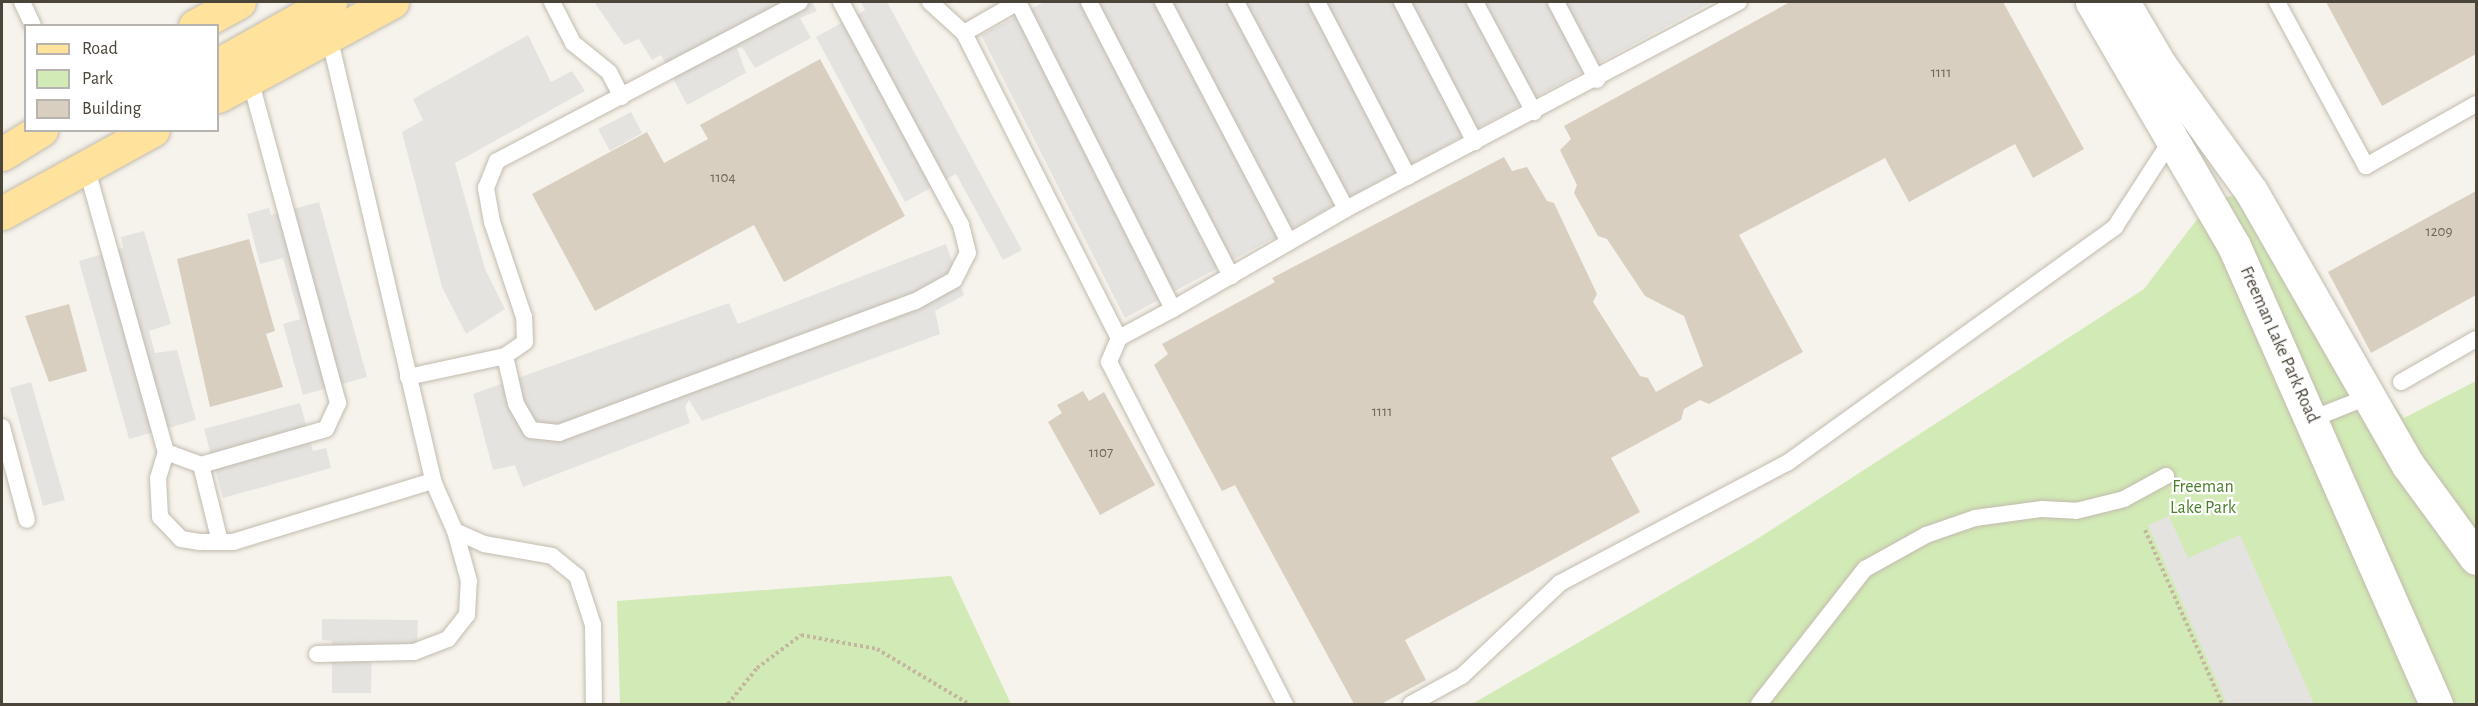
<!DOCTYPE html>
<style>
body{margin:0}
#map{position:relative;width:2478px;height:706px;overflow:hidden;background:#f6f3ec;font-family:"Alegreya Sans",sans-serif}
div>[style]{position:absolute}
.green>*{inset:0;background:#d2eab5}
.parking>*{inset:0;background:#e5e3e0}
.building>*{inset:0;background:#d8cfc1}
.path>*{height:4px;margin-top:-2px;transform-origin:0;background:repeating-linear-gradient(90deg,#c4b79f 0 3px,transparent 0 6px)}
.roads{filter:drop-shadow(0 0 2px #c2bbae) drop-shadow(0 0 2px #c2bbae)}
.lane>*{height:16px;margin:-8px;padding:0 8px;transform-origin:8px;border-radius:8px;background:#fff}
.street>*{height:33px;margin:-16.5px;padding:0 16.5px;transform-origin:16.5px;border-radius:16.5px;background:#fff}
.primary>*{height:33px;margin:-16.5px;padding:0 16.5px;transform-origin:16.5px;border-radius:16.5px;background:#ffe39c}
span{translate:-50% -50%;white-space:nowrap;text-align:center;line-height:1.15;-webkit-text-stroke:4.5px #fff;paint-order:stroke}
.number-label{font-size:15px;color:#6e675b}
.number-label span{-webkit-text-stroke-width:0}
.street-label{font-size:18px;color:#4b4439}
.park-label{font-size:18px;color:#4a7f2a}
.frame{position:absolute;inset:0;border:3px solid #4b4439;pointer-events:none}
.legend{position:absolute;left:24px;top:24px;width:195px;height:108px;box-sizing:border-box;background:#fff;border:2px solid #b7b4b0;margin:0;padding:8px 10px;list-style:none;font-size:18px;color:#4b4439}
.legend li{display:flex;align-items:center;gap:12px;height:30px}
.legend b{width:30px;border:2px solid #b7b4b0}
</style>
<div id="map">
<div class="green">
<i style="clip-path:polygon(2251px 191px,2297px 278px,2404px 418px,2476px 381px,2476px 704px,1472px 704px,1754px 541px,2144px 289px,2211px 201px)"></i>
<i style="clip-path:polygon(951px 576px,1011px 704px,620px 704px,617px 601px)"></i>
</div>
<div class="parking">
<i style="clip-path:polygon(594px 2px,812px 2px,817px 11px,800px 18px,811px 38px,755px 68px,742px 47px,737px 48px,746px 73px,687px 105px,661px 55px,652px 60px,639px 39px,624px 45px)"></i>
<i style="clip-path:polygon(861px 2px,887px 2px,1022px 250px,1003px 260px,956px 174px,905px 202px,816px 37px,865px 10px)"></i>
<i style="clip-path:polygon(1044px 2px,1712px 2px,1125px 318px,981px 35px)"></i>
<i style="clip-path:polygon(528px 35px,551px 82px,572px 71px,585px 91px,455px 163px,485px 269px,505px 309px,466px 334px,442px 287px,402px 132px,423px 120px,413px 99px)"></i>
<i style="clip-path:polygon(631px 112px,642px 133px,610px 151px,598px 129px)"></i>
<i style="clip-path:polygon(319px 202px,367px 377px,303px 395px,283px 324px,300px 319px,283px 258px,260px 264px,247px 214px,269px 208px,271px 215px)"></i>
<i style="clip-path:polygon(144px 231px,171px 324px,149px 331px,155px 353px,177px 350px,196px 420px,129px 439px,79px 261px,123px 248px,121px 237px)"></i>
<i style="clip-path:polygon(946px 244px,964px 295px,935px 311px,940px 334px,702px 421px,689px 400px,685px 407px,690px 423px,523px 487px,515px 465px,493px 470px,473px 394px,729px 303px,738px 324px)"></i>
<i style="clip-path:polygon(31px 382px,65px 500px,43px 506px,10px 388px)"></i>
<i style="clip-path:polygon(300px 403px,313px 451px,326px 448px,331px 468px,223px 498px,204px 429px)"></i>
<i style="clip-path:polygon(2169px 516px,2188px 558px,2240px 535px,2314px 704px,2227px 704px,2148px 525px)"></i>
<i style="clip-path:polygon(322px 619px,418px 620px,417px 645px,372px 644px,371px 693px,332px 693px,332px 641px,322px 640px)"></i>
</div>
<div class="building">
<i style="clip-path:polygon(1790px 2px,2003px 2px,2084px 149px,2033px 178px,2015px 144px,1909px 202px,1885px 158px,1739px 235px,1803px 352px,1709px 404px,1700px 400px,1684px 409px,1681px 420px,1611px 458px,1640px 512px,1405px 640px,1426px 680px,1381px 704px,1354px 704px,1235px 485px,1222px 491px,1154px 365px,1168px 354px,1162px 344px,1275px 282px,1272px 278px,1504px 157px,1512px 171px,1527px 167px,1547px 201px,1554px 203px,1597px 294px,1593px 302px,1640px 376px,1648px 378px,1656px 392px,1703px 366px,1684px 316px,1645px 296px,1607px 239px,1598px 236px,1574px 193px,1577px 185px,1560px 150px,1571px 139px,1564px 126px)"></i>
<i style="clip-path:polygon(2326px 2px,2476px 2px,2476px 54px,2382px 106px)"></i>
<i style="clip-path:polygon(820px 59px,905px 216px,784px 282px,754px 225px,595px 311px,532px 194px,647px 132px,664px 163px,708px 139px,700px 125px)"></i>
<i style="clip-path:polygon(2476px 191px,2476px 295px,2371px 353px,2328px 272px)"></i>
<i style="clip-path:polygon(249px 239px,275px 331px,266px 334px,283px 387px,210px 407px,177px 259px)"></i>
<i style="clip-path:polygon(69px 304px,87px 371px,49px 382px,25px 316px)"></i>
<i style="clip-path:polygon(1083px 391px,1089px 401px,1104px 392px,1155px 485px,1100px 515px,1048px 422px,1062px 413px,1057px 405px)"></i>
</div>
<div class="path">
<i style="left:2145px;top:530px;width:190px;rotate:66.1deg"></i>
<i style="left:728px;top:704px;width:46px;rotate:-51.1deg"></i>
<i style="left:757px;top:668px;width:55px;rotate:-36.9deg"></i>
<i style="left:801px;top:635px;width:77px;rotate:10.4deg"></i>
<i style="left:877px;top:649px;width:107px;rotate:30.9deg"></i>
</div>
<div class="roads">
<div class="lane">
<i style="left:22px;top:2px;width:26px;rotate:65deg"></i>
<i style="left:552px;top:2px;width:46px;rotate:62.9deg"></i>
<i style="left:573px;top:43px;width:46px;rotate:38.9deg"></i>
<i style="left:609px;top:72px;width:28px;rotate:63deg"></i>
<i style="left:930px;top:2px;width:46px;rotate:42.4deg"></i>
<i style="left:1089px;top:2px;width:309px;rotate:62.6deg"></i>
<i style="left:1163px;top:2px;width:271px;rotate:62.3deg"></i>
<i style="left:1236px;top:2px;width:234px;rotate:62deg"></i>
<i style="left:1317px;top:2px;width:197px;rotate:62.5deg"></i>
<i style="left:1402px;top:2px;width:158px;rotate:62.5deg"></i>
<i style="left:1475px;top:2px;width:125px;rotate:61.8deg"></i>
<i style="left:1556px;top:2px;width:88px;rotate:62.3deg"></i>
<i style="left:2277px;top:2px;width:187px;rotate:61.5deg"></i>
<i style="left:2366px;top:166px;width:126px;rotate:-29.4deg"></i>
<i style="left:329px;top:36px;width:457px;rotate:76.8deg"></i>
<i style="left:433px;top:481px;width:55px;rotate:66.3deg"></i>
<i style="left:455px;top:531px;width:32px;rotate:24deg"></i>
<i style="left:484px;top:544px;width:69px;rotate:10deg"></i>
<i style="left:552px;top:556px;width:32px;rotate:39deg"></i>
<i style="left:577px;top:576px;width:52px;rotate:71.9deg"></i>
<i style="left:593px;top:625px;width:79px;rotate:89.3deg"></i>
<i style="left:86px;top:166px;width:297px;rotate:74.4deg"></i>
<i style="left:166px;top:452px;width:37px;rotate:20deg"></i>
<i style="left:201px;top:465px;width:130px;rotate:-16.1deg"></i>
<i style="left:326px;top:429px;width:29px;rotate:-65deg"></i>
<i style="left:338px;top:403px;width:336px;rotate:-105.2deg"></i>
<i style="left:1173px;top:309px;width:344px;rotate:-116.8deg"></i>
<i style="left:1018px;top:2px;width:62px;rotate:150.1deg"></i>
<i style="left:964px;top:33px;width:342px;rotate:63.1deg"></i>
<i style="left:1119px;top:338px;width:61px;rotate:-28.2deg"></i>
<i style="left:1173px;top:309px;width:200px;rotate:-30deg"></i>
<i style="left:1346px;top:209px;width:444px;rotate:-27.8deg"></i>
<i style="left:1119px;top:338px;width:26px;rotate:113deg"></i>
<i style="left:1109px;top:362px;width:385px;rotate:62.8deg"></i>
<i style="left:505px;top:356px;width:49px;rotate:77.1deg"></i>
<i style="left:516px;top:404px;width:30px;rotate:60deg"></i>
<i style="left:531px;top:430px;width:28px;rotate:6deg"></i>
<i style="left:559px;top:433px;width:378px;rotate:-20.3deg"></i>
<i style="left:914px;top:302px;width:46px;rotate:-28.8deg"></i>
<i style="left:954px;top:280px;width:30px;rotate:-63deg"></i>
<i style="left:968px;top:253px;width:29px;rotate:-104deg"></i>
<i style="left:961px;top:225px;width:253px;rotate:-118.3deg"></i>
<i style="left:408px;top:377px;width:99px;rotate:-12.2deg"></i>
<i style="left:505px;top:356px;width:24px;rotate:-35deg"></i>
<i style="left:525px;top:342px;width:25px;rotate:-92deg"></i>
<i style="left:524px;top:317px;width:100px;rotate:-108.6deg"></i>
<i style="left:492px;top:222px;width:35px;rotate:-100deg"></i>
<i style="left:486px;top:188px;width:29px;rotate:-68deg"></i>
<i style="left:497px;top:161px;width:342px;rotate:-27.7deg"></i>
<i style="left:2401px;top:382px;width:86px;rotate:-29.8deg"></i>
<i style="left:2312px;top:419px;width:62px;rotate:-21.6deg"></i>
<i style="left:2px;top:427px;width:96px;rotate:75deg"></i>
<i style="left:166px;top:452px;width:27px;rotate:107deg"></i>
<i style="left:158px;top:478px;width:39px;rotate:87deg"></i>
<i style="left:160px;top:517px;width:30px;rotate:46deg"></i>
<i style="left:181px;top:539px;width:20px;rotate:9deg"></i>
<i style="left:201px;top:542px;width:32px"></i>
<i style="left:233px;top:542px;width:209px;rotate:-17deg"></i>
<i style="left:201px;top:465px;width:79px;rotate:76.1deg"></i>
<i style="left:317px;top:654px;width:97px;rotate:-1.2deg"></i>
<i style="left:414px;top:652px;width:36px;rotate:-21deg"></i>
<i style="left:448px;top:639px;width:31px;rotate:-52deg"></i>
<i style="left:467px;top:615px;width:34px;rotate:-87deg"></i>
<i style="left:469px;top:581px;width:52px;rotate:-105.6deg"></i>
<i style="left:1411px;top:704px;width:58px;rotate:-28.8deg"></i>
<i style="left:1462px;top:676px;width:135px;rotate:-43.5deg"></i>
<i style="left:1560px;top:583px;width:257px;rotate:-27.9deg"></i>
<i style="left:1787px;top:463px;width:404px;rotate:-35.7deg"></i>
<i style="left:2115px;top:227px;width:105px;rotate:-57.1deg"></i>
<i style="left:1759px;top:704px;width:172px;rotate:-51.9deg"></i>
<i style="left:1865px;top:569px;width:70px;rotate:-29.1deg"></i>
<i style="left:1926px;top:535px;width:52px;rotate:-19.1deg"></i>
<i style="left:1975px;top:518px;width:68px;rotate:-7.7deg"></i>
<i style="left:2042px;top:509px;width:34px;rotate:3deg"></i>
<i style="left:2076px;top:511px;width:49px;rotate:-14deg"></i>
<i style="left:2124px;top:499px;width:48px;rotate:-28.7deg"></i>
</div>
<div class="street">
<i style="left:2092px;top:2px;width:282px;rotate:59.8deg"></i>
<i style="left:2234px;top:246px;width:501px;rotate:66.2deg"></i>
<i style="left:2123px;top:2px;width:73px;rotate:59.6deg"></i>
<i style="left:2160px;top:65px;width:155px;rotate:54.2deg"></i>
<i style="left:2251px;top:191px;width:316px;rotate:60.2deg"></i>
<i style="left:2408px;top:465px;width:115px;rotate:53.8deg"></i>
</div>
<div class="primary">
<i style="left:195px;top:26px;width:50px;rotate:-28.6deg"></i>
<i style="left:218px;top:65px;width:129px;rotate:-29.4deg"></i>
<i style="left:218px;top:96px;width:198px;rotate:-28.4deg"></i>
<i style="left:2px;top:154px;width:46px;rotate:-31.6deg"></i>
<i style="left:2px;top:213px;width:172px;rotate:-28.8deg"></i>
</div>
</div>
<div class="number-label">
<span style="left:1941px;top:73px">1111</span>
<span style="left:723px;top:178px">1104</span>
<span style="left:2439px;top:232px">1209</span>
<span style="left:1382px;top:412px">1111</span>
<span style="left:1101px;top:453px">1107</span>
</div>
<div class="street-label">
<span style="left:2279px;top:345px;rotate:66deg">Freeman Lake Park Road</span>
</div>
<div class="park-label">
<span style="left:2203px;top:498px">Freeman<br>Lake Park</span>
</div>
<div class="frame"></div>
<ul class="legend">
<li><b style="height:8px;background:#ffe39c"></b>Road</li>
<li><b style="height:16px;background:#d2eab5"></b>Park</li>
<li><b style="height:16px;background:#d8cfc1"></b>Building</li>
</ul>
</div>
